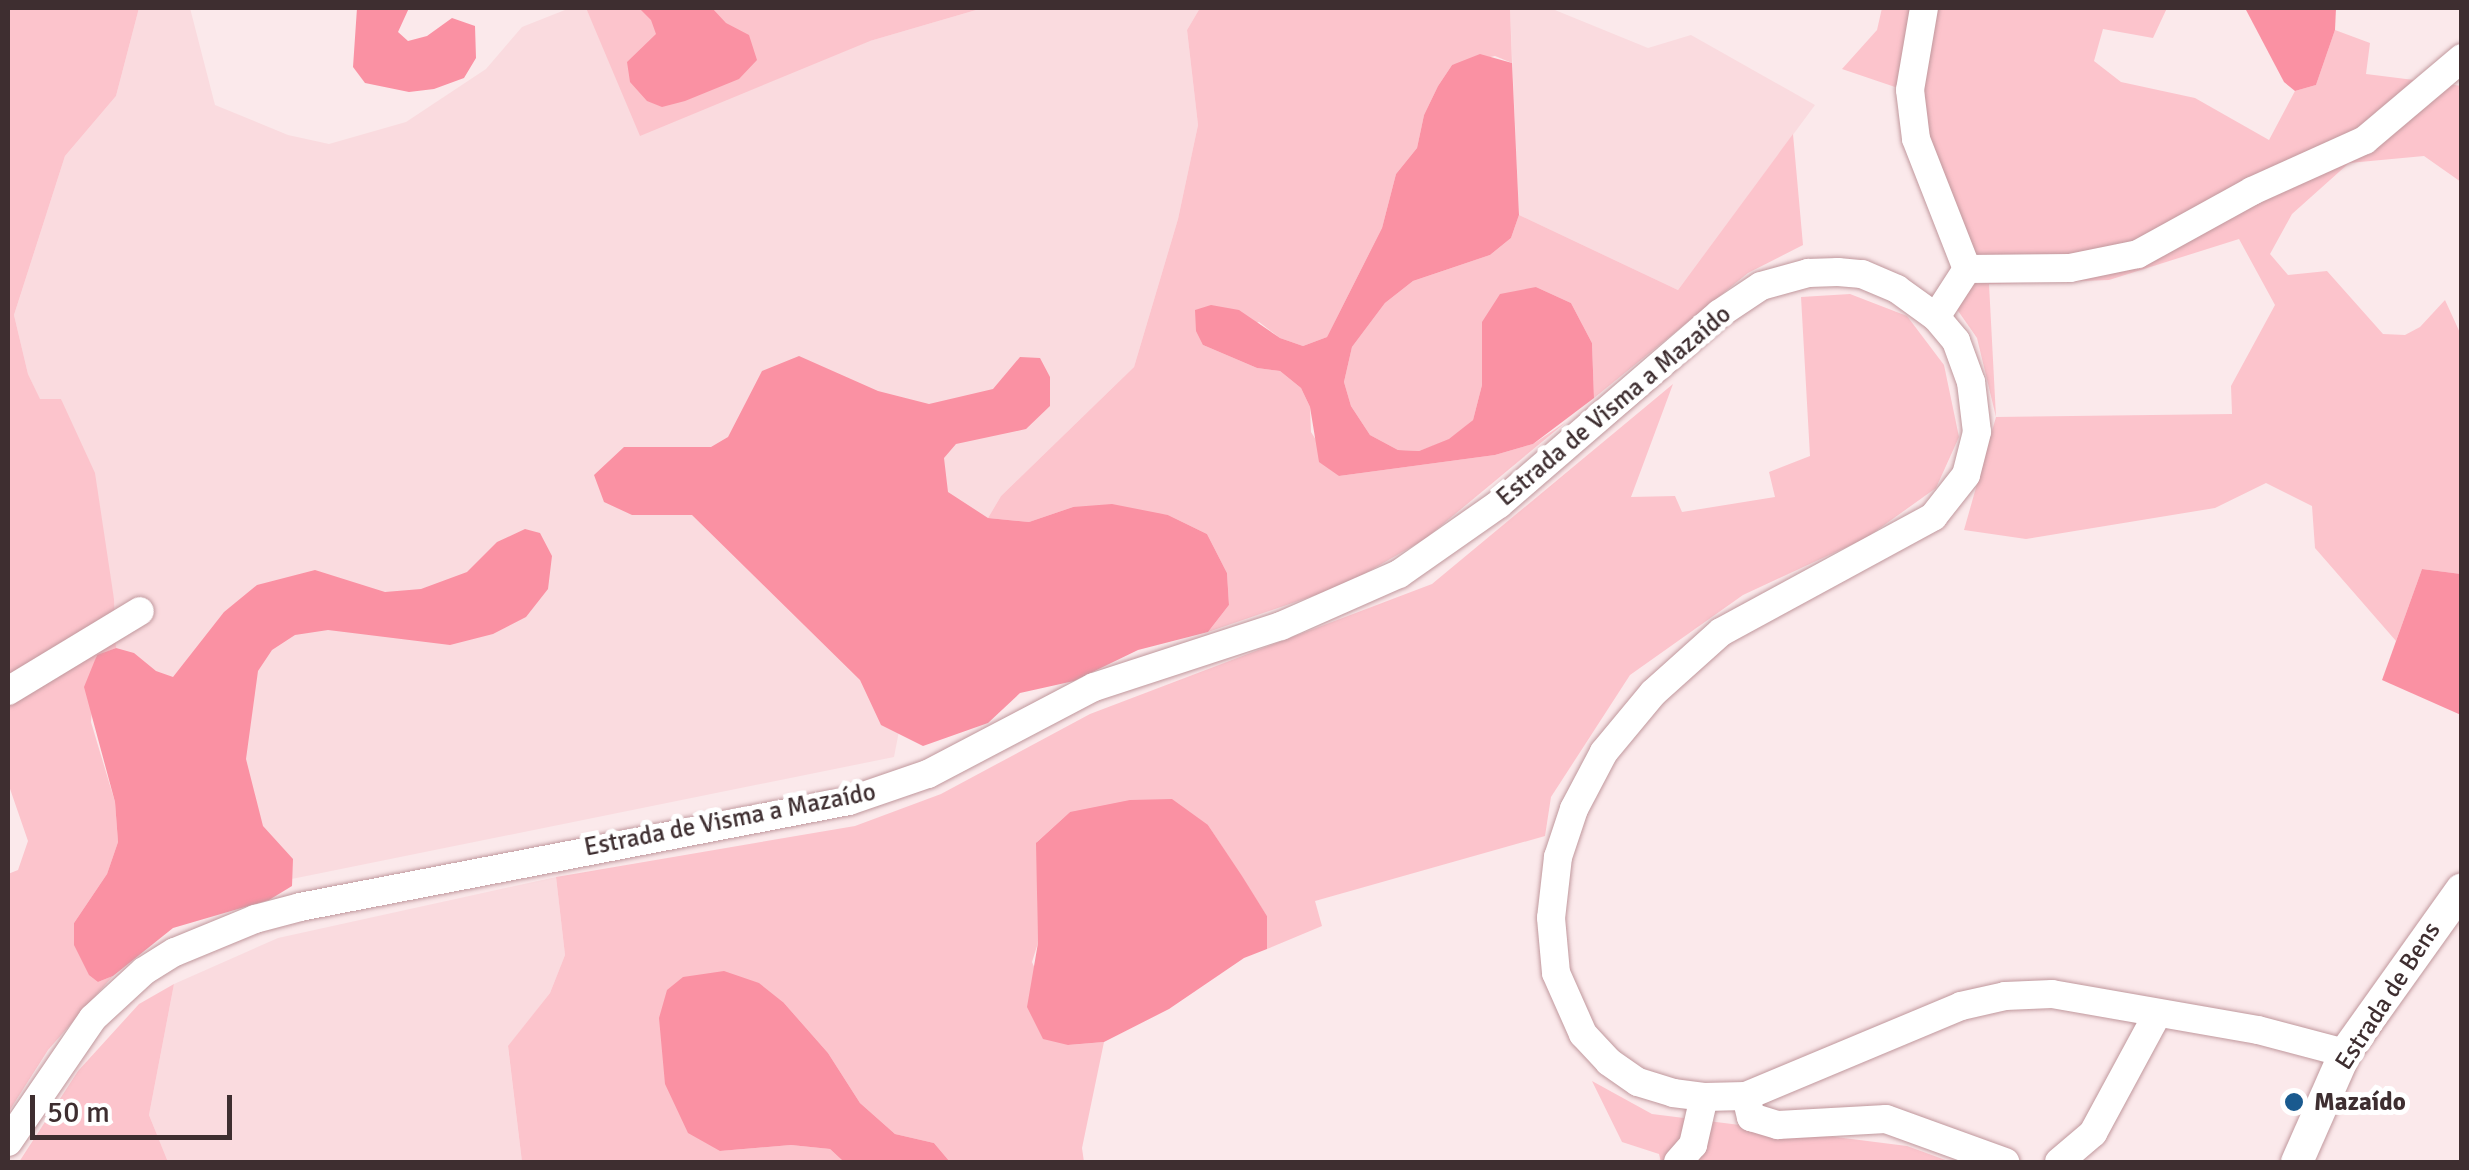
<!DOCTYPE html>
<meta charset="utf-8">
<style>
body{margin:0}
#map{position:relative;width:2469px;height:1170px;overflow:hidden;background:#fbe9eb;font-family:Signika,sans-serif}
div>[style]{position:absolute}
.built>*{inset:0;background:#fadbdf}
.green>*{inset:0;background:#fcc4cc}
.forest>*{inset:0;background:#fa91a3}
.roads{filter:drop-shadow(0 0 2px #c0989d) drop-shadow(0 0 2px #c0989d)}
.minor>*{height:28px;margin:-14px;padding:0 14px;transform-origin:14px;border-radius:14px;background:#fff}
.tertiary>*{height:32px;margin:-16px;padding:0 16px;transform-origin:16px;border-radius:16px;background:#fff}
.dots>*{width:28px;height:28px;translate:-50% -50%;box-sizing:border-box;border:5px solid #fff;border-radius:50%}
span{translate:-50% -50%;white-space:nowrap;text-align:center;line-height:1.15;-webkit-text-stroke:10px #fff;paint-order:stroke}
.street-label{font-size:25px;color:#3e2e30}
.poi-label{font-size:25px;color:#3e2e30;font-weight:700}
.left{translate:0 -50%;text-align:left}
.frame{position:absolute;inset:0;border:10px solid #3e2e30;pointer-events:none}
.scale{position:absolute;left:30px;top:1095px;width:202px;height:45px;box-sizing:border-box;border:5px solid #3e2e30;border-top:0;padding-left:12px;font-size:30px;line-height:35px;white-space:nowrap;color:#3e2e30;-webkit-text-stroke:8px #fff;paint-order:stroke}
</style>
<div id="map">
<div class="built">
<i style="clip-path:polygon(139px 8px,190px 8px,215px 105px,288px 135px,329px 144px,406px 122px,486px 69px,522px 27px,570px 8px,586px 8px,596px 30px,870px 41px,983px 8px,1200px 8px,1187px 30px,1198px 125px,1178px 219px,1134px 367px,1001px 496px,917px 638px,894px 757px,262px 885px,116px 648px,114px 599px,61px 399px,40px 400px,28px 374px,14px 315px,65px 156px,116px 96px)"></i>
<i style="clip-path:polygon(1510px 8px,1550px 8px,1648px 48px,1691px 35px,1815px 105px,1678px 290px,1519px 215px)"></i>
<i style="clip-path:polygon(556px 877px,565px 955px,550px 993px,508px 1047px,522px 1162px,168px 1162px,149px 1115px,174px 984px,278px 938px)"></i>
</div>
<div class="green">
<i style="clip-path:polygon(8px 8px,139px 8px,116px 96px,65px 156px,14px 315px,28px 374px,40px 399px,61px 399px,95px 473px,114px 599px,116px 648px,96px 656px,91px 722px,115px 802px,118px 842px,107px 874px,74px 923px,75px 945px,98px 982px,113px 976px,48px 1050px,8px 1113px,8px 874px,18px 870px,28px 841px,8px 783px)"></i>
<i style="clip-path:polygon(586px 8px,983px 8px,870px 41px,640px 136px)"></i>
<i style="clip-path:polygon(1200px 8px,1510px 8px,1512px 63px,1495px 56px,1452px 65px,1438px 86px,1424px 115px,1417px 148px,1396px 174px,1382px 228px,1327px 337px,1303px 346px,1280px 338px,1259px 322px,1203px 345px,1257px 368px,1280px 371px,1301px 388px,1310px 407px,1311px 432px,1339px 476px,1495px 455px,1533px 444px,1566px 422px,1425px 539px,1345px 585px,1208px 632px,1229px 605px,1227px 573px,1207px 534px,1168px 515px,1073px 507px,1029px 522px,988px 518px,1001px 496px,1134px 367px,1178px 219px,1198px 125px,1187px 30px)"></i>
<i style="clip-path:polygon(evenodd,1882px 8px,2167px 8px,2153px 38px,2103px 29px,2094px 61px,2121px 82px,2195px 98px,2269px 140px,2295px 91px,2316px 85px,2335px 30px,2370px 43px,2366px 74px,2462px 86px,2461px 182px,2424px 156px,2349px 163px,2292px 214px,2270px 254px,2288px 275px,2327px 271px,2383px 334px,2405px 335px,2420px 327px,2445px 300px,2461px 335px,2461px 574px,2422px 569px,2396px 641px,2315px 548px,2312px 506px,2266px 483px,2215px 508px,2026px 539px,1964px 530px,1996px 417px,1977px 338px,1940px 285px,1956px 267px,1898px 88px,1842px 69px,1877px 30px,1882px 8px,2239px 239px,2275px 305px,2231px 386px,2232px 414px,1996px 417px,1989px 284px,2109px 280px,2239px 239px)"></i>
<i style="clip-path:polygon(1793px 134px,1803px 245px,1748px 273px,1594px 398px,1592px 343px,1571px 303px,1536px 287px,1483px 322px,1482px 385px,1473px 420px,1449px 440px,1419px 451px,1398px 450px,1370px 435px,1351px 406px,1344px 382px,1352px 347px,1385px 303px,1413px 281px,1490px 255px,1511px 238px,1519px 215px,1678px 290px)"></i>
<i style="clip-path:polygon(1850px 294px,1907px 316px,1944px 365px,1959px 437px,1936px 488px,1866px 538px,1743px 595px,1630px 675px,1551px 797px,1545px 836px,1315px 901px,1322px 926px,1267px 949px,1267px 916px,1208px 825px,1070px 812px,1037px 842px,1038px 943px,1032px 962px,1069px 1045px,1104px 1042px,1082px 1148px,1084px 1162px,950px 1162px,934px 1143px,895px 1134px,860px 1103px,828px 1053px,784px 1003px,720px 1151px,791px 1145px,830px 1149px,844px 1162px,522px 1162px,508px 1046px,550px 993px,565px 955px,556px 877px,855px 826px,941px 794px,1090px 714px,1432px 584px,1673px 384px,1631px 497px,1675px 496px,1682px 512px,1775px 497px,1769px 472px,1810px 456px,1801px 297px)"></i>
<i style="clip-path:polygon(174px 984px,149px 1115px,168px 1162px,19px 1162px,78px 1071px,139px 1004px)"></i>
<i style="clip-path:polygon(1592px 1081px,1652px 1114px,1907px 1146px,1951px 1162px,1661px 1162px,1659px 1154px,1622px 1142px)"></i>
</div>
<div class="forest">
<i style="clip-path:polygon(357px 8px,409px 8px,398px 32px,408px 41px,427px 36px,452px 18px,475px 26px,476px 58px,464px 78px,434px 89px,409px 92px,365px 83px,353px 67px)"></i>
<i style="clip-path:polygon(639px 8px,712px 8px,726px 23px,749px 35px,757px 60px,739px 79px,685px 101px,662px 107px,647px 101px,630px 82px,627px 62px,656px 34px,651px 20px)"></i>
<i style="clip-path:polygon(2245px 8px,2336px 8px,2335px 30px,2316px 85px,2295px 91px,2284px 82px)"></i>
<i style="clip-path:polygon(1480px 54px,1512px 63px,1519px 215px,1511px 238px,1490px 255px,1413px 281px,1385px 303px,1352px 347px,1344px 382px,1351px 406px,1370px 435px,1398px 450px,1419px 451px,1449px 439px,1473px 420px,1482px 385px,1482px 322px,1500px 294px,1536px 287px,1571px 303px,1592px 343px,1594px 398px,1533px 444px,1495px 455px,1339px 476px,1319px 462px,1310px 407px,1301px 388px,1280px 371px,1257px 368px,1203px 345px,1196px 331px,1195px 310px,1211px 305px,1239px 310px,1280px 338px,1303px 346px,1327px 337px,1382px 228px,1396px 174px,1417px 148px,1424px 115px,1438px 86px,1452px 65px)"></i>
<i style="clip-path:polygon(799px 356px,878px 391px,929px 404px,993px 389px,1020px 357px,1040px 358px,1050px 377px,1050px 406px,1026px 429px,956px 444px,944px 458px,948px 492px,988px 518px,1029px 522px,1073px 507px,1112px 504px,1168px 515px,1207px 534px,1227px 573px,1229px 605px,1208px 632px,1138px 650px,1074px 681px,1020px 693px,988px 723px,923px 746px,881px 725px,860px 680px,692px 515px,632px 515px,604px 502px,594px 475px,624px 447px,711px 447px,728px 437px,762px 371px)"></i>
<i style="clip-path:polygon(525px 529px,540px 533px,552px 556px,548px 589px,526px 617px,493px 634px,450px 645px,328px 630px,295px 635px,272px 650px,258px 671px,246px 759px,263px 826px,293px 859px,292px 886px,269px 900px,173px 928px,113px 976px,98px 982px,89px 975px,74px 945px,74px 923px,107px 874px,118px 842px,115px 802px,84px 687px,97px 655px,116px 648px,134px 653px,156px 671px,173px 677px,224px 612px,257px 585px,315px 570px,385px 592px,421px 589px,467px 572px,497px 542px)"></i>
<i style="clip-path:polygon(2422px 569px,2461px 574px,2461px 715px,2382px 680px)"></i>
<i style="clip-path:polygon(1172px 799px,1208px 825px,1242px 876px,1267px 916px,1267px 949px,1244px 958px,1169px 1009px,1104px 1042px,1068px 1045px,1043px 1039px,1027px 1007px,1038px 943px,1036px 843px,1070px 812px,1130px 800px)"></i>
<i style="clip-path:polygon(724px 971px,759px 983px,784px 1003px,828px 1053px,860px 1103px,895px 1134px,934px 1143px,950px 1162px,844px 1162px,830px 1149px,791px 1145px,720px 1151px,688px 1133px,665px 1084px,659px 1018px,667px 990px,683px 977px)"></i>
</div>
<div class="roads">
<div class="minor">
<i style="left:1924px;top:8px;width:83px;rotate:99.7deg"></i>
<i style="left:1910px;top:90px;width:49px;rotate:83deg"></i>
<i style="left:1916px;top:139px;width:140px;rotate:68.6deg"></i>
<i style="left:1967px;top:269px;width:103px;rotate:-0.6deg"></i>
<i style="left:2070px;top:268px;width:69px;rotate:-11.6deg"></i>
<i style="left:2138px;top:254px;width:130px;rotate:-28.9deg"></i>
<i style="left:2252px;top:191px;width:124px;rotate:-24.3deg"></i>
<i style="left:2365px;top:140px;width:127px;rotate:-40.2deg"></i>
<i style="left:1936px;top:317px;width:57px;rotate:-57.1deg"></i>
<i style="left:8px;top:691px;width:154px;rotate:-31.2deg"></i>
<i style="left:1746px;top:1096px;width:22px;rotate:77deg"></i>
<i style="left:1751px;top:1117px;width:28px;rotate:17deg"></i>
<i style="left:1778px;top:1125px;width:108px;rotate:-3.2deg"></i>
<i style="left:1886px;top:1119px;width:127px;rotate:19.9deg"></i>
<i style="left:8px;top:1142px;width:150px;rotate:-55.6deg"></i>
<i style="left:93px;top:1018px;width:69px;rotate:-42.7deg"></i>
<i style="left:144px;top:971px;width:36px;rotate:-32deg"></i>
<i style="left:175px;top:952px;width:87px;rotate:-22.4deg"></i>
<i style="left:255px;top:919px;width:47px;rotate:-14.9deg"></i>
<i style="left:300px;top:907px;width:559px;rotate:-10.93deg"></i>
<i style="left:849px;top:801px;width:83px;rotate:-18.9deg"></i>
<i style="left:928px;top:774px;width:187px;rotate:-27.7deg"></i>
<i style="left:1094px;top:687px;width:197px;rotate:-18.1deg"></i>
<i style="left:1281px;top:626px;width:129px;rotate:-23.8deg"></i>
<i style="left:1399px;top:574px;width:122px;rotate:-35deg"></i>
<i style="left:1499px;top:504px;width:291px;rotate:-40.8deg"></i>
<i style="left:1719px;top:314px;width:50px;rotate:-33.7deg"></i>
<i style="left:1761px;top:286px;width:49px;rotate:-15.5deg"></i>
<i style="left:1808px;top:273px;width:30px;rotate:-2deg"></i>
<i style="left:1838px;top:272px;width:24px;rotate:5deg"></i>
<i style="left:1862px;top:274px;width:38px;rotate:23deg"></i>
<i style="left:1897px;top:289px;width:48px;rotate:35.7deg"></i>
<i style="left:1936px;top:317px;width:31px;rotate:50deg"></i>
<i style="left:1956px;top:341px;width:44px;rotate:69.9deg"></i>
<i style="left:1971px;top:382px;width:50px;rotate:83.2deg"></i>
<i style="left:1977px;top:432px;width:44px;rotate:104.3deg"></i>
<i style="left:1966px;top:475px;width:53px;rotate:128.2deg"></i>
<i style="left:1933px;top:517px;width:241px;rotate:151.5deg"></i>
<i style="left:1721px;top:632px;width:91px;rotate:138.1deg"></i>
<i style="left:1653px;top:693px;width:77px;rotate:129.7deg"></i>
<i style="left:1604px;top:752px;width:64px;rotate:117.8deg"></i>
<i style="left:1574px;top:809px;width:51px;rotate:108.4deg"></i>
<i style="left:1558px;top:857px;width:61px;rotate:96.5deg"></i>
<i style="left:1551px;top:918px;width:55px;rotate:84.8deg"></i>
<i style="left:1556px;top:973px;width:67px;rotate:66.1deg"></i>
<i style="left:1583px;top:1034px;width:38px;rotate:47deg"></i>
<i style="left:1609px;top:1062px;width:35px;rotate:35deg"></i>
<i style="left:1638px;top:1082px;width:37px;rotate:17deg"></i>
<i style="left:1673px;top:1093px;width:31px;rotate:7deg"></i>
<i style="left:1704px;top:1097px;width:42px;rotate:-1.4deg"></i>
<i style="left:1746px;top:1096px;width:233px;rotate:-22.7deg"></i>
<i style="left:1961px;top:1006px;width:45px;rotate:-12.8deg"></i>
<i style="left:2005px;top:996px;width:47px;rotate:-2.4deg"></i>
<i style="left:2052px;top:994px;width:209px;rotate:9.9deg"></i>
<i style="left:2258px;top:1030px;width:90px;rotate:14.8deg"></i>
<i style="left:1678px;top:1162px;width:23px;rotate:-49deg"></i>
<i style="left:1693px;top:1145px;width:49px;rotate:-77.1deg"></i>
<i style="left:2059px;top:1162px;width:45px;rotate:-40.5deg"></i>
<i style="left:2093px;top:1133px;width:136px;rotate:-61.6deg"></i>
</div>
<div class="tertiary">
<i style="left:2297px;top:1162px;width:119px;rotate:-66.2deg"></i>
<i style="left:2345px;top:1053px;width:201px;rotate:-54.5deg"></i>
</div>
</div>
<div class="dots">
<i style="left:2294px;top:1102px;background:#1a5a8f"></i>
</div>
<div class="street-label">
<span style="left:1614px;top:406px;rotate:-40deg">Estrada de Visma a Mazaído</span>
<span style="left:730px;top:820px;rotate:-11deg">Estrada de Visma a Mazaído</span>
<span style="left:2388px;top:996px;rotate:-57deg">Estrada de Bens</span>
</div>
<div class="poi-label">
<span class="left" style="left:2314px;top:1102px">Mazaído</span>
</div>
<div class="frame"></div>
<div class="scale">50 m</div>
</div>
